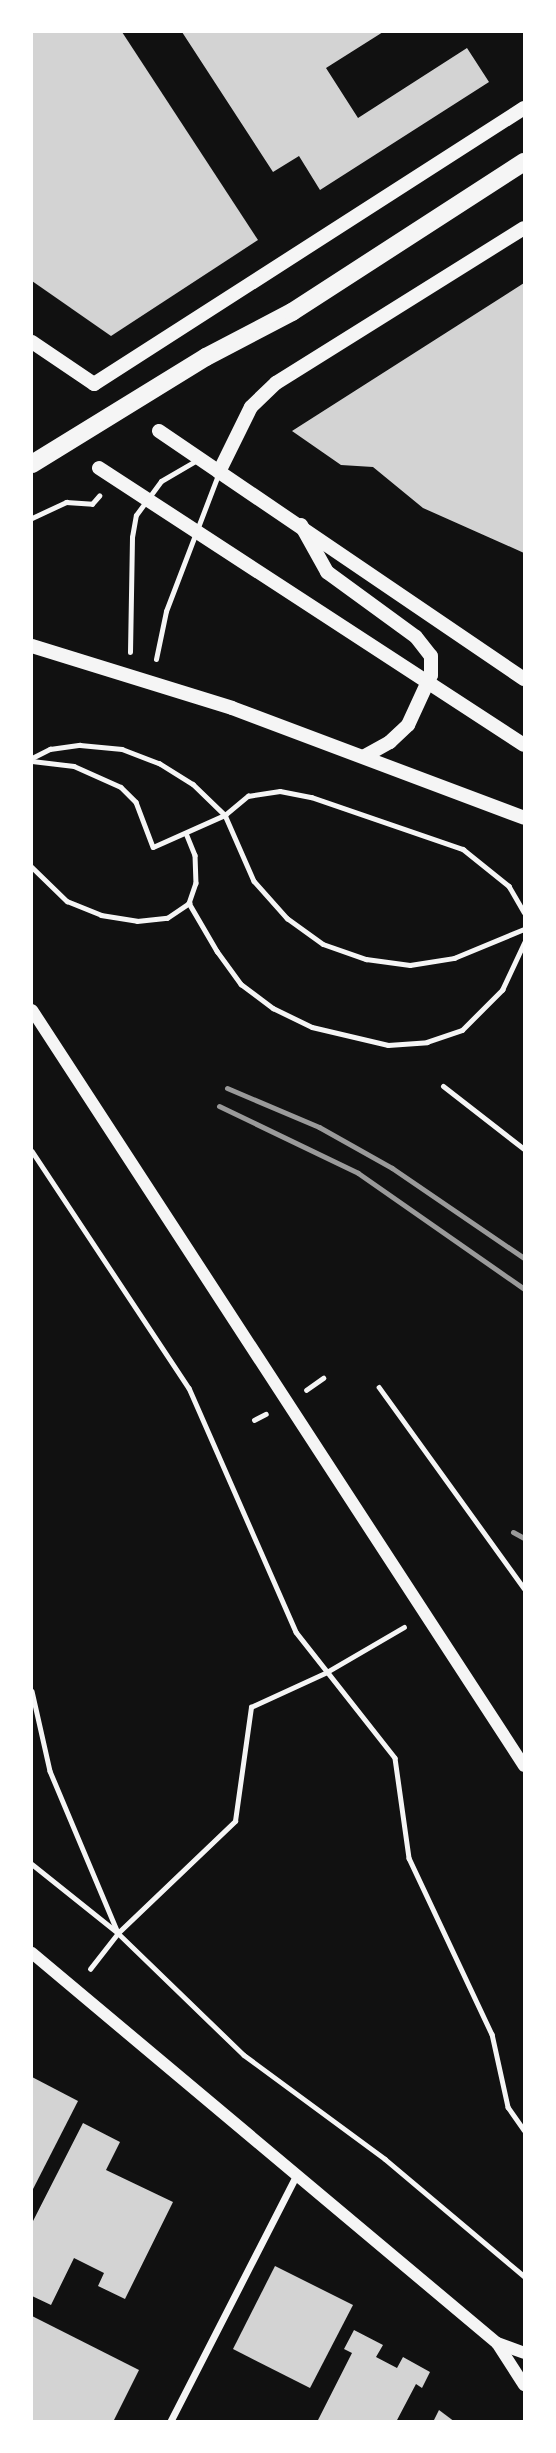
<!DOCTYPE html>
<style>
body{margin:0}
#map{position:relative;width:556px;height:2453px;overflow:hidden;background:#111;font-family:Arial,sans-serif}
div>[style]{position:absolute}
.building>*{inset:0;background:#d3d3d3}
.path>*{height:4.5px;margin:-2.25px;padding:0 2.25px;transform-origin:2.25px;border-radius:2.25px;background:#f5f5f5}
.service>*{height:5px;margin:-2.5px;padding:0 2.5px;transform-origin:2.5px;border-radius:2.5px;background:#f5f5f5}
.minor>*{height:7px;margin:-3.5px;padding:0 3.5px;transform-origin:3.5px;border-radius:3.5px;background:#f5f5f5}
.tertiary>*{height:12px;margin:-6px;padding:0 6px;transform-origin:6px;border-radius:6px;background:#f5f5f5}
.secondary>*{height:14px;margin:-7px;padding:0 7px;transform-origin:7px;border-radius:7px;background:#f5f5f5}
.primary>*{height:18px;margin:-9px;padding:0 9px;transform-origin:9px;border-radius:9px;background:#f5f5f5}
.rail>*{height:5px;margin:-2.5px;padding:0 2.5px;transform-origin:2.5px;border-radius:2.5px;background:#9a9a9a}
span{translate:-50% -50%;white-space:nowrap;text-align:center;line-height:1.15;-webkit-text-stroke:5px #fff;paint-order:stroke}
.frame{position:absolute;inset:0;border:33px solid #fff;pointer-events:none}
</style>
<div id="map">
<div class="building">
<i style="clip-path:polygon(32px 32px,122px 32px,258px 240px,111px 336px,32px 281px)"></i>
<i style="clip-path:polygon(182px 32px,383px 32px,326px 68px,358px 118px,467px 48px,489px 82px,320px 190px,299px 156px,273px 172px)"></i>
<i style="clip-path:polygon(524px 283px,524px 553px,423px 508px,373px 467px,341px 465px,292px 431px)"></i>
<i style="clip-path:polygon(32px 2077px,78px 2101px,32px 2191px)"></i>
<i style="clip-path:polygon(83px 2123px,120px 2142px,106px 2170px,173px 2202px,125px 2299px,98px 2286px,104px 2273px,74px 2258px,51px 2305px,32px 2296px,32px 2223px)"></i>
<i style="clip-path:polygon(275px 2266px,353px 2305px,310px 2388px,233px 2349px)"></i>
<i style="clip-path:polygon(32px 2316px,139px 2370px,113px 2422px,32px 2422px)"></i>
<i style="clip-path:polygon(354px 2330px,383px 2345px,376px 2357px,397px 2368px,403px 2357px,430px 2372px,422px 2388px,416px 2384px,396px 2422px,317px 2422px,352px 2353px,344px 2349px)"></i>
<i style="clip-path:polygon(439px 2410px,455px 2422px,433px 2422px)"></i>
</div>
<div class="path">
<i style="left:32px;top:518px;width:38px;rotate:-25deg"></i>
<i style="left:66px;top:502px;width:26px;rotate:4deg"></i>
<i style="left:92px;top:504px;width:11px;rotate:-49deg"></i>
<i style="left:32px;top:758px;width:20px;rotate:-27deg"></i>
<i style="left:50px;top:749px;width:30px;rotate:-8deg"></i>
<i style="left:80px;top:745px;width:42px;rotate:5.4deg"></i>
<i style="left:122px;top:749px;width:40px;rotate:21deg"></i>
<i style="left:159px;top:763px;width:40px;rotate:32deg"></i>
<i style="left:193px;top:784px;width:45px;rotate:44.1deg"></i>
<i style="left:225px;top:815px;width:72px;rotate:66.3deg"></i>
<i style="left:254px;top:881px;width:50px;rotate:48.3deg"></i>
<i style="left:287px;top:918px;width:44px;rotate:35.8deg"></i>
<i style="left:323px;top:944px;width:46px;rotate:19.2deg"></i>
<i style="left:366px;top:959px;width:44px;rotate:7.8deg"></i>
<i style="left:410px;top:965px;width:45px;rotate:-9deg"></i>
<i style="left:454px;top:958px;width:76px;rotate:-22.5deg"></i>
<i style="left:32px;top:761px;width:42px;rotate:6.8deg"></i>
<i style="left:74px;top:766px;width:51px;rotate:24.1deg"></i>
<i style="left:121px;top:787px;width:21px;rotate:45deg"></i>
<i style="left:136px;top:802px;width:48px;rotate:69.3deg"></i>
<i style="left:153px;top:847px;width:79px;rotate:-24deg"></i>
<i style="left:225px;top:815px;width:30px;rotate:-40deg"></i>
<i style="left:248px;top:796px;width:32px;rotate:-9deg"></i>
<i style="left:280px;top:791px;width:32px;rotate:11deg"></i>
<i style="left:311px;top:797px;width:161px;rotate:18.9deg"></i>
<i style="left:463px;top:849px;width:59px;rotate:38.8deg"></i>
<i style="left:509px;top:886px;width:30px;rotate:60deg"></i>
<i style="left:186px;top:833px;width:24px;rotate:68deg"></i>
<i style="left:195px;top:855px;width:28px;rotate:88deg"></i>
<i style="left:196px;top:883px;width:21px;rotate:109deg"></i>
<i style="left:189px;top:903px;width:56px;rotate:59.7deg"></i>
<i style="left:217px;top:951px;width:41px;rotate:54deg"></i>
<i style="left:241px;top:984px;width:40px;rotate:37deg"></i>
<i style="left:273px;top:1008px;width:43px;rotate:26deg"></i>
<i style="left:312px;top:1027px;width:78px;rotate:13.3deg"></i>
<i style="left:388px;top:1045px;width:39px;rotate:-4deg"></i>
<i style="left:427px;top:1042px;width:37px;rotate:-19deg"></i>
<i style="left:462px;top:1030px;width:57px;rotate:-45deg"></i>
<i style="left:502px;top:990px;width:52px;rotate:-64.9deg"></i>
<i style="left:32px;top:867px;width:49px;rotate:44.2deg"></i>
<i style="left:67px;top:901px;width:37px;rotate:22deg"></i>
<i style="left:101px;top:915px;width:36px;rotate:9deg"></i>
<i style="left:137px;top:921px;width:30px;rotate:-6deg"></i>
<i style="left:167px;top:918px;width:27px;rotate:-34deg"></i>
<i style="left:32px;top:1151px;width:284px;rotate:56.5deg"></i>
<i style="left:189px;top:1388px;width:266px;rotate:66.3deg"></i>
<i style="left:296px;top:1632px;width:160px;rotate:51.8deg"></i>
<i style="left:395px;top:1758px;width:101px;rotate:82deg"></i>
<i style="left:409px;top:1858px;width:195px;rotate:64.8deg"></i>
<i style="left:492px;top:2034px;width:75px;rotate:77.6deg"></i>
<i style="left:508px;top:2107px;width:28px;rotate:55deg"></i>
<i style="left:379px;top:1387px;width:248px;rotate:54.2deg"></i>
<i style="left:306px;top:1390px;width:21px;rotate:-35deg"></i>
<i style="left:254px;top:1420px;width:13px;rotate:-27deg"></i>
<i style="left:32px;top:1691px;width:82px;rotate:77.3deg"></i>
<i style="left:50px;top:1771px;width:173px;rotate:67.2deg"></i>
<i style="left:32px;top:1864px;width:110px;rotate:38.7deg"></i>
<i style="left:118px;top:1933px;width:175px;rotate:44.1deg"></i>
<i style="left:244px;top:2055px;width:175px;rotate:36.4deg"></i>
<i style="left:385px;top:2159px;width:182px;rotate:40.1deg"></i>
<i style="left:90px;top:1969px;width:46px;rotate:-52.1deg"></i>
<i style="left:118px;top:1933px;width:162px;rotate:-43.7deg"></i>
<i style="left:235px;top:1821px;width:115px;rotate:-82deg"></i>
<i style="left:251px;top:1707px;width:84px;rotate:-24.7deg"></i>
<i style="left:327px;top:1672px;width:89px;rotate:-30.3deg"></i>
</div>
<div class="service">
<i style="left:130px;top:652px;width:115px;rotate:-89deg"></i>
<i style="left:132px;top:537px;width:22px;rotate:-80deg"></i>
<i style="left:136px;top:515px;width:42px;rotate:-53.7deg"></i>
<i style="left:161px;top:481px;width:42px;rotate:-30.3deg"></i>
<i style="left:156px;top:659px;width:49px;rotate:-78.2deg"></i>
<i style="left:166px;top:611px;width:146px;rotate:-69.1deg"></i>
<i style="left:443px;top:1086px;width:103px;rotate:37.9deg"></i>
</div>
<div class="minor">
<i style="left:170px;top:2422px;width:279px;rotate:-62.9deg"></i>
</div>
<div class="tertiary">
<i style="left:32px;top:1010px;width:902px;rotate:56.94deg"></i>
<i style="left:32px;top:1953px;width:607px;rotate:39.99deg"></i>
<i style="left:497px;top:2343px;width:29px;rotate:20deg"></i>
<i style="left:497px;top:2343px;width:50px;rotate:57.3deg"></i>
</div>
<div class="secondary">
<i style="left:32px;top:342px;width:75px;rotate:34.1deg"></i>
<i style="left:94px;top:384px;width:511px;rotate:-32.69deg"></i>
<i style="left:159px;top:431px;width:441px;rotate:34.2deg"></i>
<i style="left:99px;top:468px;width:507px;rotate:33.09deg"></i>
<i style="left:219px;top:472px;width:72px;rotate:-63.8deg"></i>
<i style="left:251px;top:407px;width:35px;rotate:-44deg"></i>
<i style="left:276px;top:383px;width:292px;rotate:-32deg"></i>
<i style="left:301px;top:525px;width:54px;rotate:61deg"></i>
<i style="left:327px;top:572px;width:110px;rotate:36.1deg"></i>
<i style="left:416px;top:637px;width:24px;rotate:52deg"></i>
<i style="left:431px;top:656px;width:19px;rotate:90deg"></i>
<i style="left:431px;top:675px;width:55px;rotate:114.7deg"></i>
<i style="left:408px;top:725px;width:25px;rotate:137deg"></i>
<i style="left:390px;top:742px;width:29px;rotate:151deg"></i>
<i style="left:32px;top:646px;width:209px;rotate:17.2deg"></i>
<i style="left:232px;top:708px;width:312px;rotate:20.6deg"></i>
</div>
<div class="primary">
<i style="left:32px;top:464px;width:204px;rotate:-31.6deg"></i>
<i style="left:206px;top:357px;width:97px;rotate:-27.6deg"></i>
<i style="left:292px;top:312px;width:276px;rotate:-32.9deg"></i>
</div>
<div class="rail">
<i style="left:227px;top:1088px;width:100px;rotate:23deg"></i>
<i style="left:319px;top:1127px;width:84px;rotate:29.3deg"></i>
<i style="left:392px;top:1168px;width:160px;rotate:34.3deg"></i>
<i style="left:219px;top:1106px;width:154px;rotate:25.7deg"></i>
<i style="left:358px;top:1173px;width:203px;rotate:34.9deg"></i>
<i style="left:513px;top:1532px;width:13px;rotate:29deg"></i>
</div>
<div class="frame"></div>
</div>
